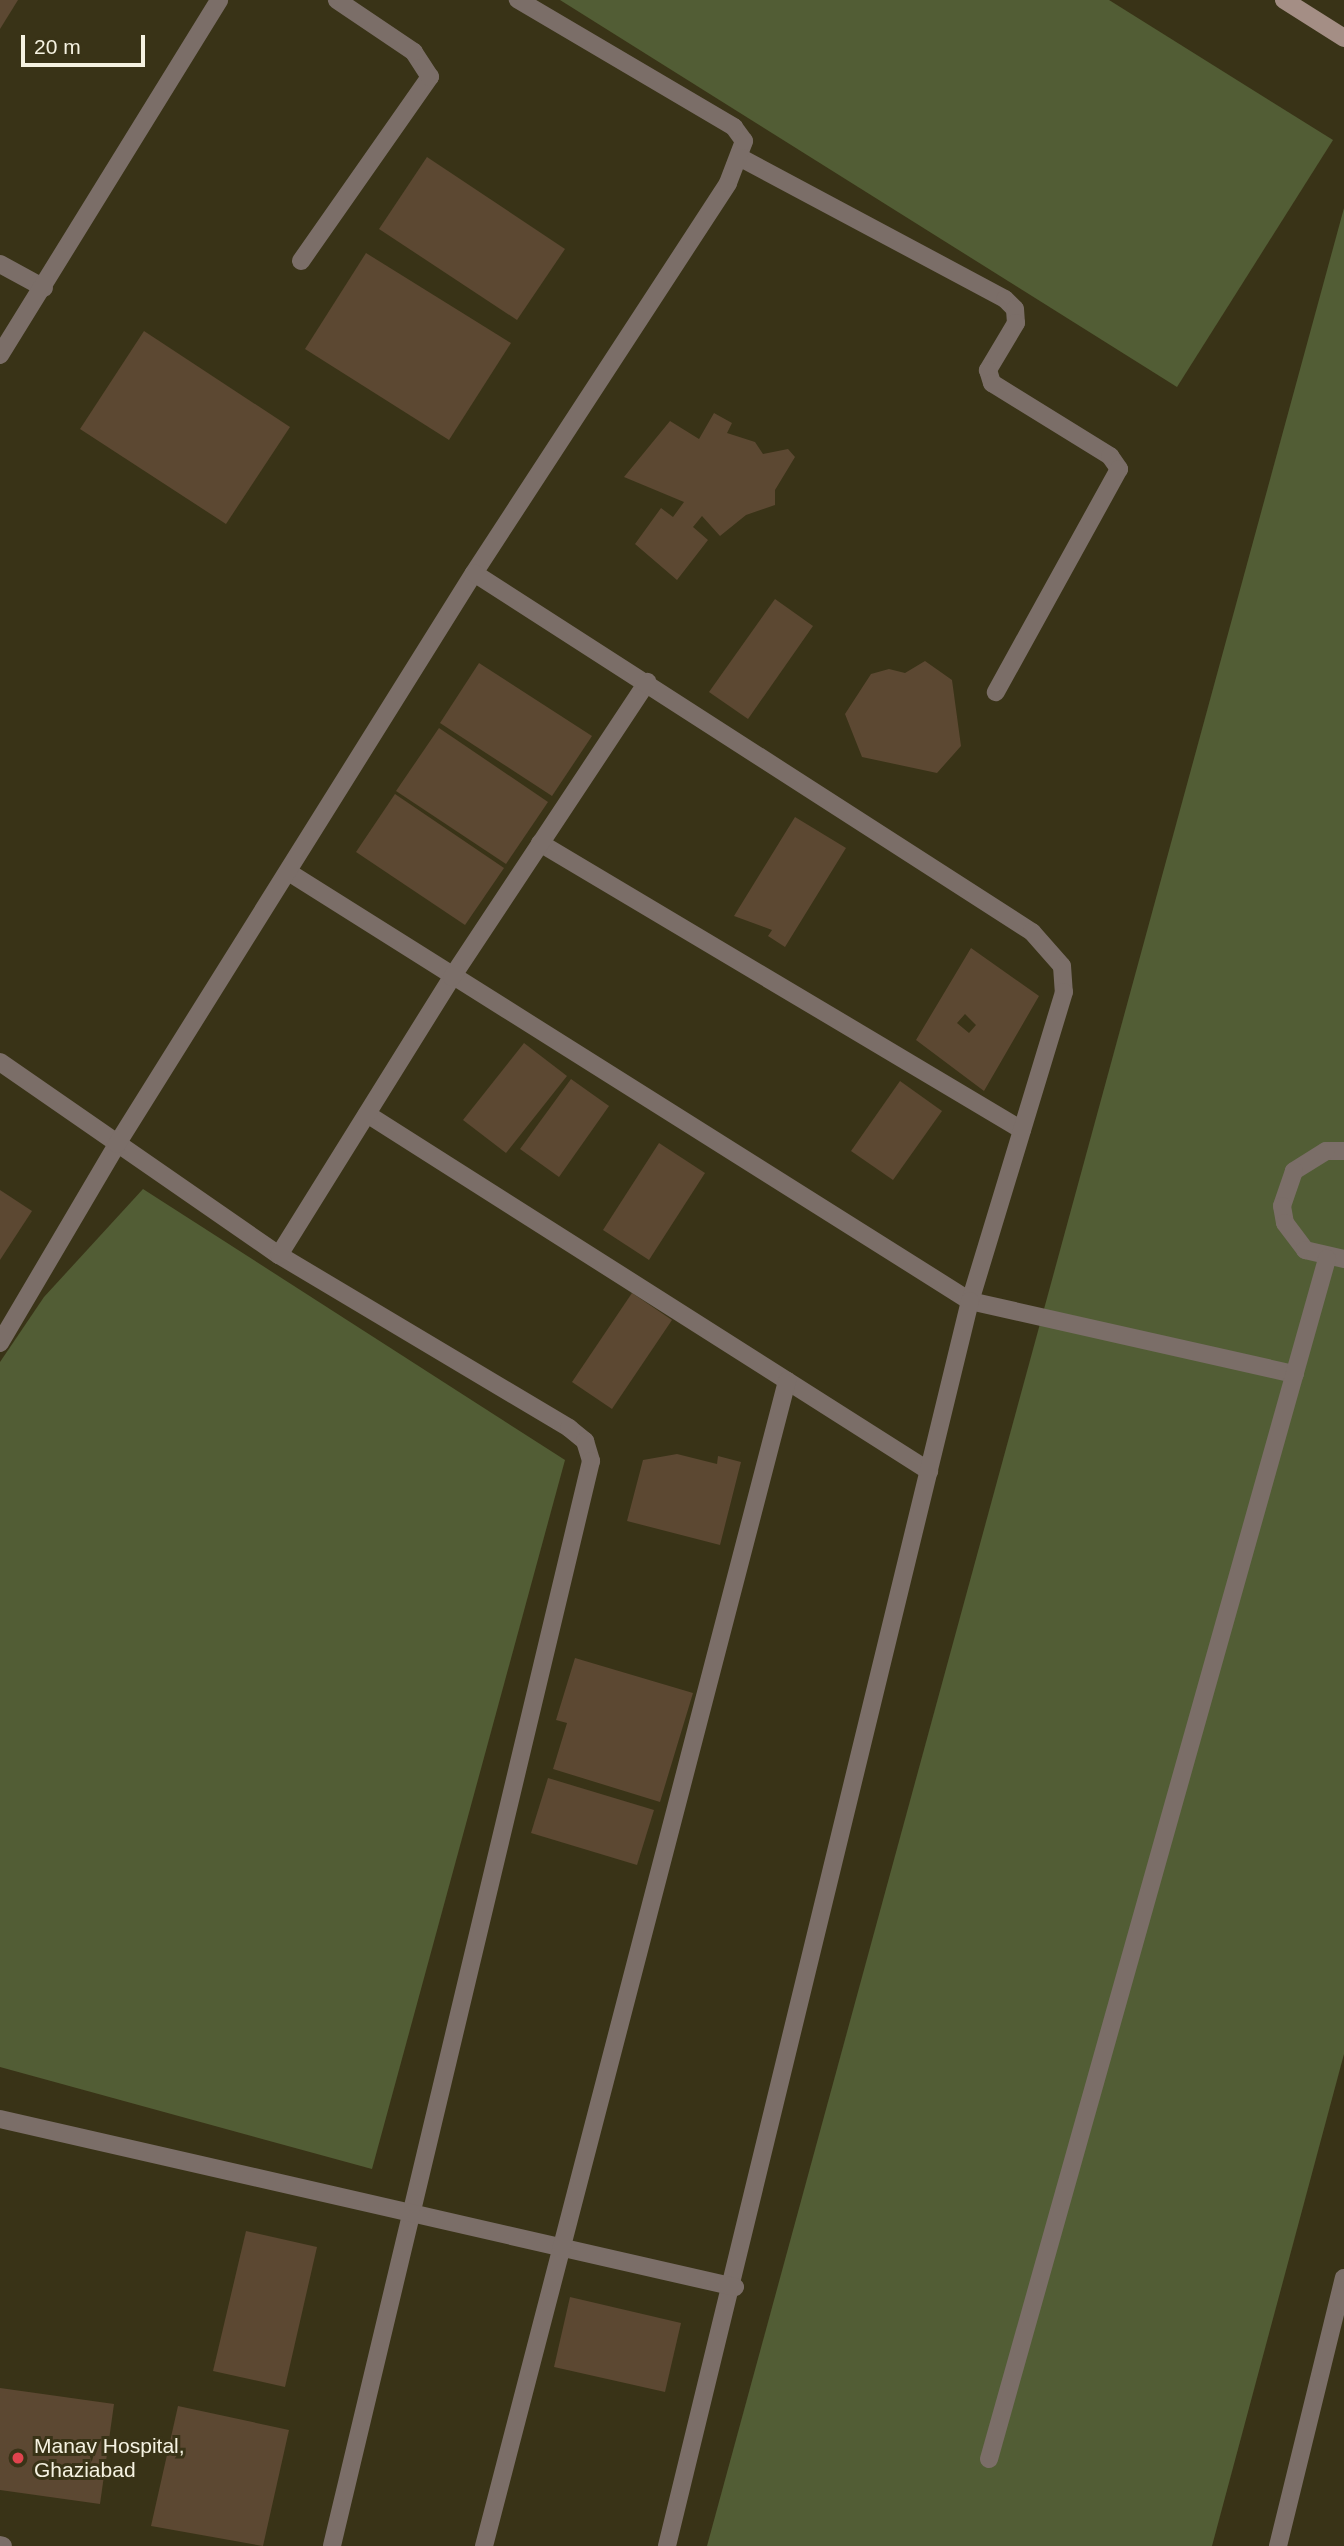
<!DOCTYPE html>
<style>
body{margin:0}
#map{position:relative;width:1344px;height:2546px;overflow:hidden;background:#393317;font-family:Arial,sans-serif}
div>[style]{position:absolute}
.green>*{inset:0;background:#525d35}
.building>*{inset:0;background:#5c4832}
.lane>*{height:18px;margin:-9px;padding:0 9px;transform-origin:9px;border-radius:9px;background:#7b6e68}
.street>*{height:18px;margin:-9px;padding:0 9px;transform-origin:9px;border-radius:9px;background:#7b6e68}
.secondary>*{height:18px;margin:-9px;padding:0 9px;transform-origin:9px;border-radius:9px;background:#a48e85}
.dots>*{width:19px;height:19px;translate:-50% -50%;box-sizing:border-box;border:4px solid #393317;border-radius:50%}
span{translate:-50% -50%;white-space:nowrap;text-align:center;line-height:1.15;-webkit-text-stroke:6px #393317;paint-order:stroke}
.poi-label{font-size:21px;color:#f5f2e1}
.left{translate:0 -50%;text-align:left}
.scale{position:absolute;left:21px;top:35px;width:124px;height:32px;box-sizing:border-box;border:4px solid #f5f2e1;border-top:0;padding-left:9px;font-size:21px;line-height:24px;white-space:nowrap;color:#f5f2e1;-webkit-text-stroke:5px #393317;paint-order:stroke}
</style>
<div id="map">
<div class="green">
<i style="clip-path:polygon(560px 0,1109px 0,1333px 140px,1177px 387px)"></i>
<i style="clip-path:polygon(1344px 208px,1344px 2054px,1212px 2546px,707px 2546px)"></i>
<i style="clip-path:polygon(143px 1189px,565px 1460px,372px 2169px,0 2067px,0 1362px,44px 1297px)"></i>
</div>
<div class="building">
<i style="clip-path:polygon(0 0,18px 0,0 29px)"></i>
<i style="clip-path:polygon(427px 157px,565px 249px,517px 320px,379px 229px)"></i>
<i style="clip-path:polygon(366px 253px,511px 343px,449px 440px,305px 349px)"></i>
<i style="clip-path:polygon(144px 331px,290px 427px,226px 524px,80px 429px)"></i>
<i style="clip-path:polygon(714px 413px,732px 423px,727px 433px,755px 442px,763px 454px,788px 449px,795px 457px,775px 490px,775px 505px,746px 515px,720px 536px,702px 516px,693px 527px,708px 540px,677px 580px,635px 544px,661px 508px,673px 517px,684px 502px,624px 477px,670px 421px,699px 439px)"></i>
<i style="clip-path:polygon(775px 599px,813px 626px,748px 719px,709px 692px)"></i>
<i style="clip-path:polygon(925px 661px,952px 680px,961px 746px,937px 773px,862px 757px,845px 714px,871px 674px,889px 669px,905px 673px)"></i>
<i style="clip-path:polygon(479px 663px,592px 736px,552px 796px,440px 723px)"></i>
<i style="clip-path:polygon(439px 728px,548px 802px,506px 864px,396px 791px)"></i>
<i style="clip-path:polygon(395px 794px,504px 868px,465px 925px,356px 852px)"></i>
<i style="clip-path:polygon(795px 817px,846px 848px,785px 947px,768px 936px,772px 930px,734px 916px)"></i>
<i style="clip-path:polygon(evenodd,971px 948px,1039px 996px,984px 1091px,916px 1040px,971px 948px,965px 1014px,976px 1025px,969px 1033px,957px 1023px,965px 1014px)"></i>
<i style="clip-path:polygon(524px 1043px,567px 1076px,506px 1153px,463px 1120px)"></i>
<i style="clip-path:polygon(571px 1079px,609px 1106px,559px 1177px,520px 1149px)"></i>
<i style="clip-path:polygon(900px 1081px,942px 1111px,893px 1180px,851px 1151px)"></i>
<i style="clip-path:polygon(659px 1143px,705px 1173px,649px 1260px,603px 1230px)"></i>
<i style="clip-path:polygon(0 1190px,32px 1211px,0 1260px)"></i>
<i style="clip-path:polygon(632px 1293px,672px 1320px,612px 1409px,572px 1382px)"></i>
<i style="clip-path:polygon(677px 1454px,717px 1464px,718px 1456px,741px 1462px,720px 1545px,627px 1521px,643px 1460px)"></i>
<i style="clip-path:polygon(575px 1658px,693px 1693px,660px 1802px,553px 1769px,567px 1723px,556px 1720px)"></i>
<i style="clip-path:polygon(548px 1778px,654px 1810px,637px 1865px,531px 1833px)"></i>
<i style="clip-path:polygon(246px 2231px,317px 2247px,285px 2387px,213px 2371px)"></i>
<i style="clip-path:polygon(570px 2297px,681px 2323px,665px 2392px,554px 2367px)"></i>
<i style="clip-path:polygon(0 2388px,114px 2404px,100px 2504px,0 2490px)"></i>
<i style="clip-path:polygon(178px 2406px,289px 2430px,263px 2546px,151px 2526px)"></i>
</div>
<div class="lane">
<i style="left:741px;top:158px;width:299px;rotate:28.1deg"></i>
<i style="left:1005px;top:299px;width:14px;rotate:45deg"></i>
<i style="left:1015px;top:309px;width:14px;rotate:86deg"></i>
<i style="left:1016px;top:323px;width:55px;rotate:120.8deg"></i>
<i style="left:988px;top:370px;width:14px;rotate:73deg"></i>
<i style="left:992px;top:383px;width:139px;rotate:31.7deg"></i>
<i style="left:1110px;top:456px;width:16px;rotate:55deg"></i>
<i style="left:1119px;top:469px;width:255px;rotate:118.9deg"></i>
<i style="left:301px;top:261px;width:225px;rotate:-55deg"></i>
<i style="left:430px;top:77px;width:30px;rotate:-123deg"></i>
<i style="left:414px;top:52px;width:93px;rotate:-146deg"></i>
<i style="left:1344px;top:1151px;width:18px;rotate:180deg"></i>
<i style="left:1326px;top:1151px;width:38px;rotate:148deg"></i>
<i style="left:1294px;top:1171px;width:37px;rotate:109deg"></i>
<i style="left:1282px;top:1206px;width:17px;rotate:80deg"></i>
<i style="left:1285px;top:1223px;width:34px;rotate:53deg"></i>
<i style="left:1305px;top:1250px;width:40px;rotate:13deg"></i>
<i style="left:970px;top:1301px;width:333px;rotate:12.7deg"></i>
<i style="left:989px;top:2459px;width:1247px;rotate:-74.27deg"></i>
</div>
<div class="street">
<i style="left:0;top:264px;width:50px;rotate:28.6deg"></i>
<i style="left:0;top:355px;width:417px;rotate:-58.3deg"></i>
<i style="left:474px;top:573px;width:465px;rotate:-56.9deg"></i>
<i style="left:728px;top:183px;width:45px;rotate:-69.1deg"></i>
<i style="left:744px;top:141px;width:17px;rotate:-126deg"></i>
<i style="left:734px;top:127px;width:251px;rotate:-149.5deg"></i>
<i style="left:540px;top:843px;width:561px;rotate:30.77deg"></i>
<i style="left:290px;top:873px;width:803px;rotate:32.19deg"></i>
<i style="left:0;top:1062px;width:339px;rotate:34.7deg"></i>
<i style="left:279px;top:1255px;width:338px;rotate:30.8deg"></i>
<i style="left:569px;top:1428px;width:21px;rotate:39deg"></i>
<i style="left:585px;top:1441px;width:21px;rotate:73deg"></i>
<i style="left:591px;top:1461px;width:1115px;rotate:103.43deg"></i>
<i style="left:367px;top:1114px;width:666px;rotate:32.42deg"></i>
<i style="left:279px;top:1255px;width:327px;rotate:-58.1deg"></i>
<i style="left:452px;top:977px;width:354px;rotate:-56.5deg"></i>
<i style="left:0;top:1343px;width:231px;rotate:-59.5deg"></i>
<i style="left:117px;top:1144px;width:673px;rotate:-57.99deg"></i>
<i style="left:474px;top:573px;width:664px;rotate:32.76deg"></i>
<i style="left:1032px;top:932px;width:45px;rotate:48.6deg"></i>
<i style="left:1062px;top:966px;width:26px;rotate:86deg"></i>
<i style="left:1064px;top:992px;width:323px;rotate:106.9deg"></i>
<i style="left:970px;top:1301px;width:1281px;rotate:103.68deg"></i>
<i style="left:0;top:2119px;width:754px;rotate:12.88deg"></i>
<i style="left:0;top:2545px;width:3px;rotate:18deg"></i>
<i style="left:484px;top:2546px;width:1204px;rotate:-75.42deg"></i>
<i style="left:1278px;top:2546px;width:276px;rotate:-76.2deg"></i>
</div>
<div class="secondary">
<i style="left:1284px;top:0;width:71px;rotate:32.3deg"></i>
</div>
<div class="dots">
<i style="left:18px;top:2458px;background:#e0444e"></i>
</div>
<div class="poi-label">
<span class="left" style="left:34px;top:2458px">Manav Hospital,<br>Ghaziabad</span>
</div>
<div class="scale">20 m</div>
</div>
